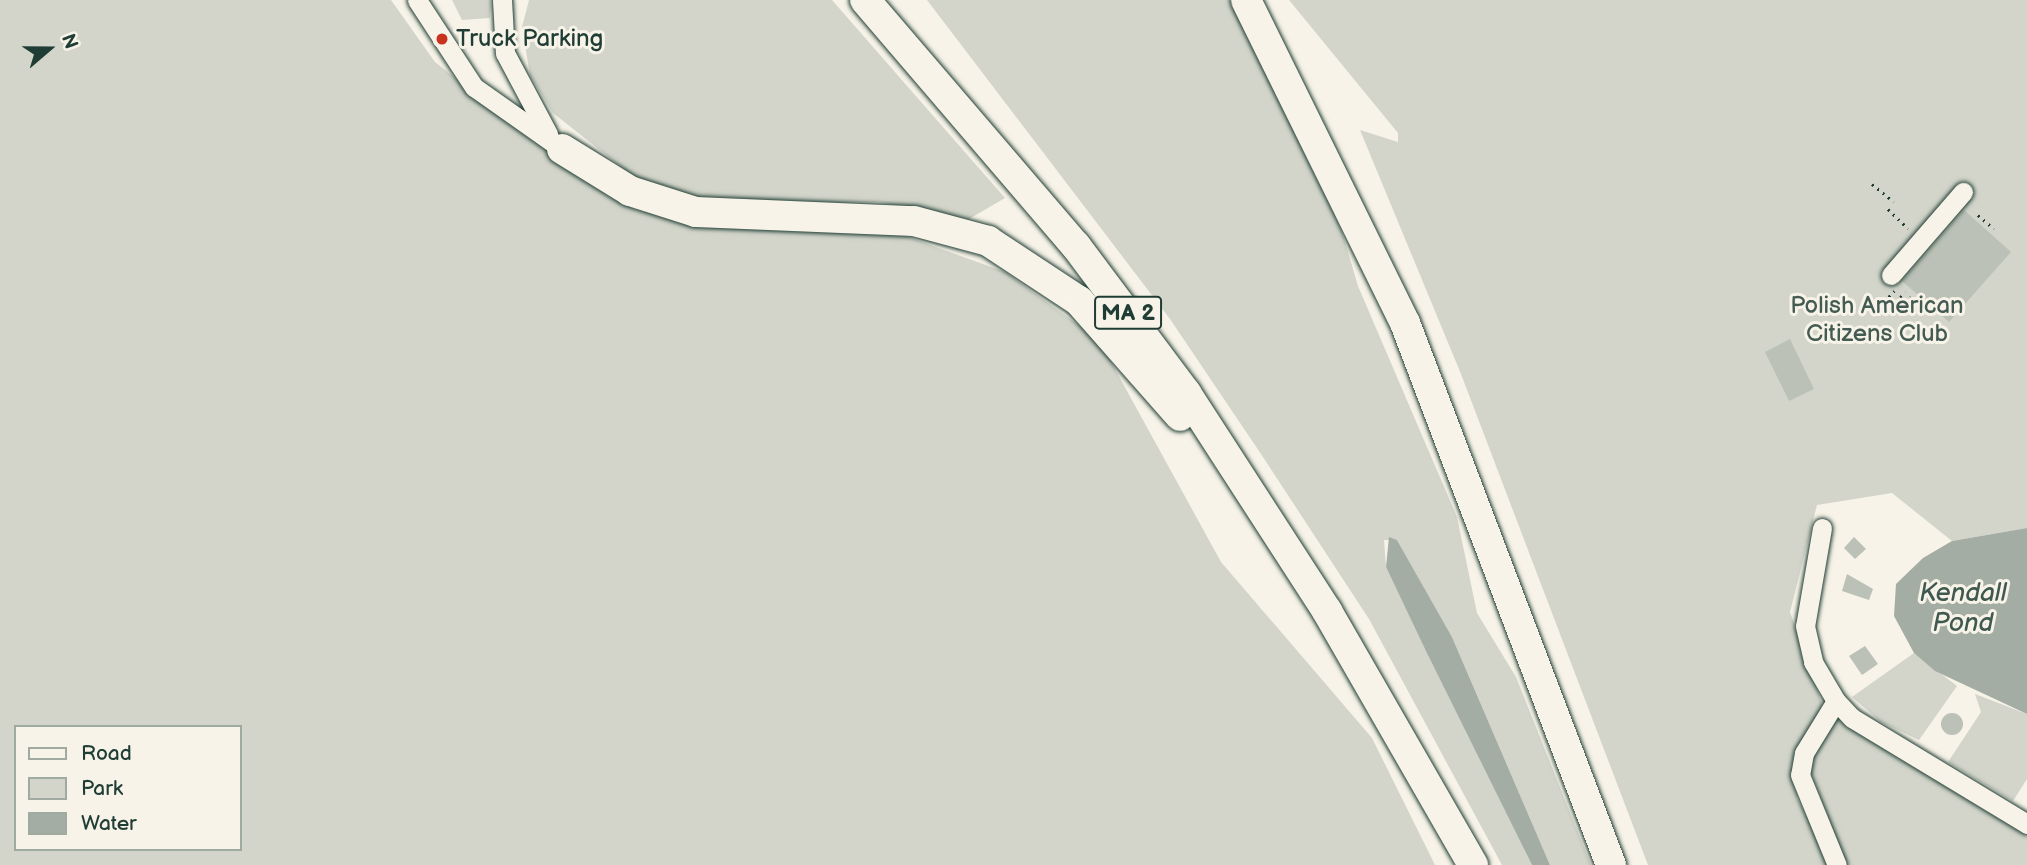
<!DOCTYPE html>
<style>
body{margin:0}
#map{position:relative;width:2027px;height:865px;overflow:hidden;background:#f7f3e8;font-family:"Balsamiq Sans",sans-serif}
div>[style]{position:absolute}
.green>*{inset:0;background:#d3d5ca}
.water>*{inset:0;background:#a4ada3}
.building>*{inset:0;background:#bbc1b6}
.round{border-radius:50%}
.path>*{height:2.5px;margin-top:-1.25px;transform-origin:0;background:repeating-linear-gradient(90deg,#1f3d34 0 2px,transparent 0 7px)}
.roads{filter:drop-shadow(0 0 2px #1f3d34) drop-shadow(0 0 2px #1f3d34)}
.minor>*{height:19px;margin:-9.5px;padding:0 9.5px;transform-origin:9.5px;border-radius:9.5px;background:#f7f3e8}
.highway>*{height:30px;margin:-15px;padding:0 15px;transform-origin:15px;border-radius:15px;background:#f7f3e8}
.dots>*{width:19px;height:19px;translate:-50% -50%;box-sizing:border-box;border:4px solid #f7f3e8;border-radius:50%}
span{translate:-50% -50%;white-space:nowrap;text-align:center;line-height:1.15;-webkit-text-stroke:6px #f7f3e8;paint-order:stroke}
.shield-label span{padding:2px 5px;background:#f7f3e8;border:2px solid;border-radius:5px;-webkit-text-stroke-width:0}
.shield-label{font-size:23px;color:#1f3d34;font-weight:700}
.poi-label{font-size:24px;color:#1f3d34}
.left{translate:0 -50%;text-align:left}
.park-label{font-size:24px;color:#435b52}
.water-label{font-size:26px;color:#405950;font-style:italic}
.legend{position:absolute;left:14px;top:725px;width:228px;height:126px;box-sizing:border-box;background:#f7f3e8;border:2px solid #a1aaa0;margin:0;padding:9px 12px;list-style:none;font-size:21px;color:#1f3d34}
.legend li{display:flex;align-items:center;gap:14px;height:35px}
.legend b{width:35px;border:2px solid #a1aaa0}
.north{position:absolute;left:14px;top:14px;width:70px;height:70px;-webkit-text-stroke:5px #f7f3e8;paint-order:stroke;rotate:70deg;font-size:19px;font-weight:700;line-height:28px;text-align:center;color:#1f3d34}
.north::after{content:'';display:block;margin:auto;width:24px;height:32px;background:#1f3d34;clip-path:polygon(50% 0,100% 100%,50% 72%,0 100%)}
</style>
<div id="map">
<div class="green">
<i style="clip-path:polygon(evenodd,0 0,391px 0,435px 62px,579px 176px,634px 209px,698px 225px,897px 233px,1005px 272px,1099px 340px,1221px 562px,1372px 738px,1435px 865px,0 865px,0 0,16px 727px,240px 727px,240px 849px,16px 849px,16px 727px)"></i>
<i style="clip-path:polygon(452px 0,491px 0,490px 18px,462px 20px)"></i>
<i style="clip-path:polygon(529px 0,832px 0,1005px 198px,969px 219px,879px 202px,736px 203px,683px 196px,634px 177px,553px 113px,530px 75px,522px 27px)"></i>
<i style="clip-path:polygon(927px 0,1230px 0,1293px 118px,1342px 232px,1358px 286px,1457px 517px,1477px 613px,1516px 677px,1591px 865px,1550px 865px,1452px 637px,1397px 540px,1384px 540px,1386px 567px,1532px 865px,1502px 865px,1369px 619px,1261px 454px,1170px 319px)"></i>
<i style="clip-path:polygon(1289px 0,2027px 0,2027px 528px,1952px 541px,1892px 493px,1817px 505px,1790px 612px,1824px 710px,1794px 762px,1797px 798px,1833px 865px,1648px 865px,1461px 374px,1360px 130px,1398px 142px,1398px 133px)"></i>
<i style="clip-path:polygon(1914px 653px,1957px 686px,1919px 740px,1881px 722px,1852px 697px)"></i>
<i style="clip-path:polygon(1975px 694px,2027px 714px,2027px 779px,2013px 801px,1948px 762px,1981px 712px)"></i>
<i style="clip-path:polygon(1836px 719px,2006px 818px,2027px 837px,2027px 865px,1847px 865px,1808px 765px)"></i>
</div>
<div class="water">
<i style="clip-path:polygon(2027px 528px,2027px 714px,1935px 671px,1914px 653px,1894px 616px,1896px 584px,1923px 558px,1952px 541px)"></i>
<i style="clip-path:polygon(1389px 537px,1397px 540px,1452px 637px,1550px 865px,1532px 865px,1426px 651px,1386px 567px)"></i>
</div>
<div class="building">
<i style="clip-path:polygon(1964px 210px,2011px 252px,1949px 322px,1902px 281px)"></i>
<i style="clip-path:polygon(1790px 339px,1814px 389px,1789px 401px,1765px 352px)"></i>
<i style="clip-path:polygon(1854px 537px,1866px 549px,1855px 559px,1844px 548px)"></i>
<i style="clip-path:polygon(1847px 574px,1873px 589px,1869px 600px,1842px 591px)"></i>
<i style="clip-path:polygon(1865px 646px,1878px 664px,1862px 675px,1849px 656px)"></i>
<i class="round" style="left:1941px;top:713px;width:22px;height:22px"></i>
</div>
<div class="path">
<i style="left:1872px;top:184px;width:28px;rotate:39deg"></i>
<i style="left:1888px;top:209px;width:28px;rotate:44deg"></i>
<i style="left:1978px;top:215px;width:21px;rotate:41deg"></i>
<i style="left:1884px;top:302px;width:15px;rotate:-48deg"></i>
<i style="left:1891px;top:308px;width:21px;rotate:-49deg"></i>
<i style="left:1897px;top:314px;width:22px;rotate:-51deg"></i>
</div>
<div class="roads">
<div class="minor">
<i style="left:417px;top:0;width:104px;rotate:56.8deg"></i>
<i style="left:474px;top:87px;width:108px;rotate:35.2deg"></i>
<i style="left:502px;top:0;width:53px;rotate:86.8deg"></i>
<i style="left:505px;top:53px;width:92px;rotate:62deg"></i>
<i style="left:1891px;top:275px;width:110px;rotate:-49.1deg"></i>
<i style="left:1822px;top:528px;width:99px;rotate:99.8deg"></i>
<i style="left:1805px;top:626px;width:37px;rotate:77deg"></i>
<i style="left:1813px;top:662px;width:45px;rotate:59.5deg"></i>
<i style="left:1836px;top:701px;width:23px;rotate:47deg"></i>
<i style="left:1852px;top:718px;width:205px;rotate:31.2deg"></i>
<i style="left:1836px;top:701px;width:61px;rotate:121.6deg"></i>
<i style="left:1804px;top:753px;width:22px;rotate:100deg"></i>
<i style="left:1800px;top:775px;width:97px;rotate:67.7deg"></i>
</div>
<div class="highway">
<i style="left:865px;top:0;width:324px;rotate:49.4deg"></i>
<i style="left:1076px;top:246px;width:184px;rotate:53.2deg"></i>
<i style="left:1186px;top:393px;width:260px;rotate:57.1deg"></i>
<i style="left:1327px;top:611px;width:293px;rotate:60.1deg"></i>
<i style="left:1246px;top:0;width:360px;rotate:63.8deg"></i>
<i style="left:1405px;top:323px;width:580px;rotate:69.19deg"></i>
<i style="left:562px;top:149px;width:80px;rotate:31.7deg"></i>
<i style="left:630px;top:191px;width:69px;rotate:17.7deg"></i>
<i style="left:696px;top:212px;width:218px;rotate:2.4deg"></i>
<i style="left:914px;top:221px;width:77px;rotate:15.1deg"></i>
<i style="left:988px;top:241px;width:109px;rotate:33.4deg"></i>
<i style="left:1079px;top:301px;width:153px;rotate:48.7deg"></i>
</div>
</div>
<div class="dots">
<i style="left:442px;top:39px;background:#c8321e"></i>
</div>
<div class="shield-label">
<span style="left:1128px;top:313px">MA 2</span>
</div>
<div class="poi-label">
<span class="left" style="left:456px;top:39px">Truck Parking</span>
</div>
<div class="park-label">
<span style="left:1877px;top:320px">Polish American<br>Citizens Club</span>
</div>
<div class="water-label">
<span style="left:1963px;top:609px">Kendall<br>Pond</span>
</div>
<ul class="legend">
<li><b style="height:9px;background:#f7f3e8"></b>Road</li>
<li><b style="height:19px;background:#d3d5ca"></b>Park</li>
<li><b style="height:19px;background:#a4ada3"></b>Water</li>
</ul>
<div class="north">N</div>
</div>
